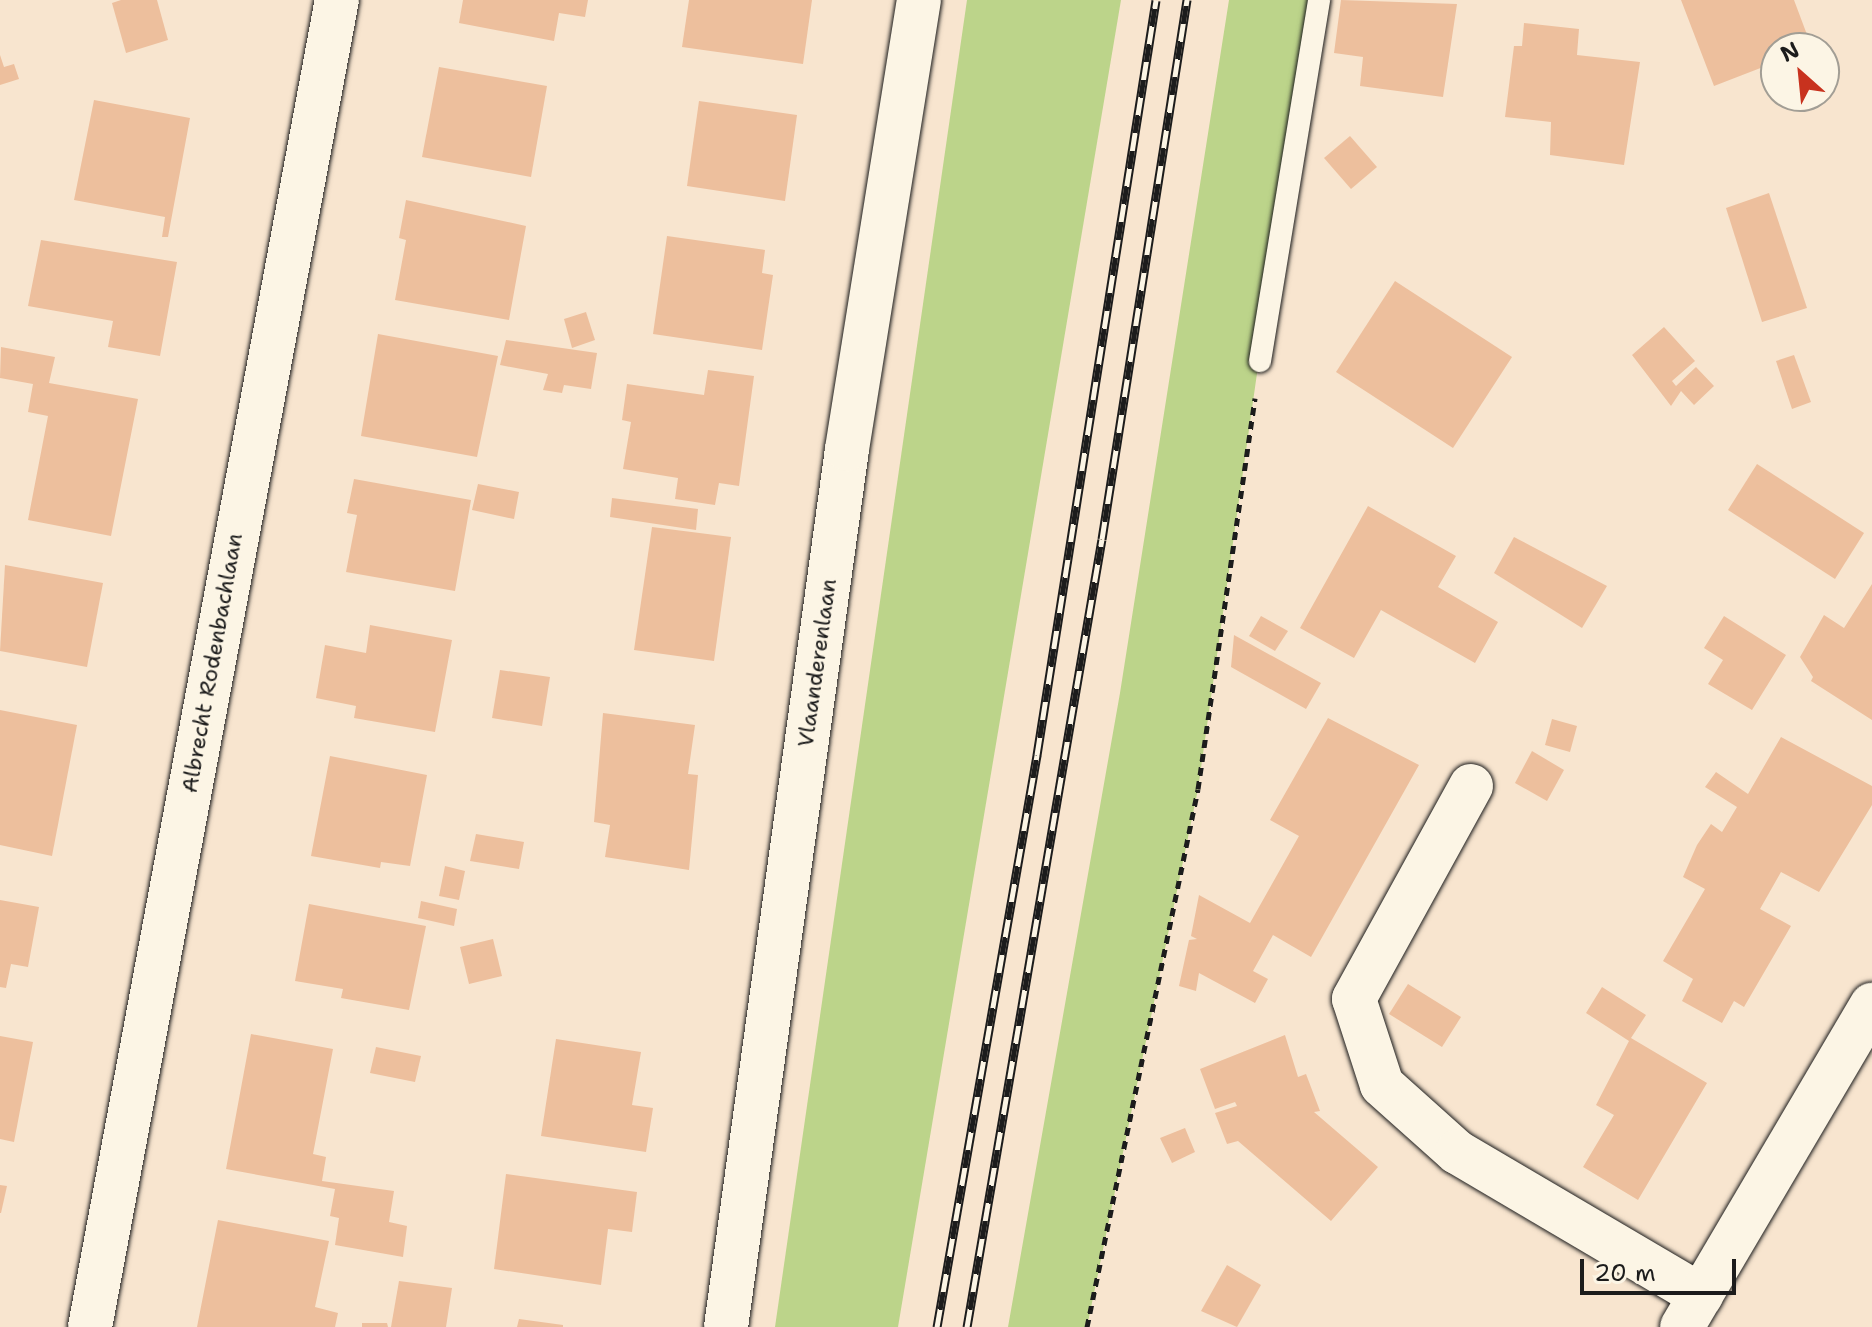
<!DOCTYPE html>
<style>
body{margin:0}
#map{position:relative;width:1872px;height:1327px;overflow:hidden;background:#f8e5cf;font-family:"Shantell Sans",sans-serif}
div>[style]{position:absolute}
.green>*{inset:0;background:#bcd48a}
.building>*{inset:0;background:#edbf9d}
.path>*{height:5px;margin-top:-2.5px;transform-origin:0;background:repeating-linear-gradient(90deg,#1c1c1c 0 8px,transparent 0 14px)}
.roads{filter:drop-shadow(0 0 2px #1c1c1c) drop-shadow(0 0 2px #1c1c1c)}
.service>*{height:22px;margin:-11px;padding:0 11px;transform-origin:11px;border-radius:11px;background:#fcf5e5}
.minor>*{height:44px;margin:-22px;padding:0 22px;transform-origin:22px;border-radius:22px;background:#fcf5e5}
.tertiary>*{height:44px;margin:-22px;padding:0 22px;transform-origin:22px;border-radius:22px;background:#fcf5e5}
.rail>*{height:9px;margin-top:-4.5px;transform-origin:0;background:repeating-linear-gradient(90deg,#fcf5e5 0 18px,#1c1c1c 0 36px);box-sizing:border-box;border-block:2px solid #1c1c1c}
span{translate:-50% -50%;white-space:nowrap;text-align:center;line-height:1.15;-webkit-text-stroke:6px #fcf5e5;paint-order:stroke}
.street-label{font-size:22px;color:#1c1c1c}
.north{position:absolute;left:1760px;top:32px;width:80px;height:80px;box-sizing:border-box;background:#fcf5e5;border:2px solid #a29e95;border-radius:50%;rotate:333deg;font-size:22px;font-weight:700;line-height:32px;text-align:center;color:#1c1c1c}
.north::after{content:'';display:block;margin:auto;width:28px;height:36px;background:#c8321e;clip-path:polygon(50% 0,100% 100%,50% 72%,0 100%)}
.scale{position:absolute;left:1580px;top:1259px;width:156px;height:36px;box-sizing:border-box;border:4px solid #1c1c1c;border-top:0;padding-left:10px;font-size:24px;line-height:28px;white-space:nowrap;color:#1c1c1c;-webkit-text-stroke:6px #fcf5e5;paint-order:stroke}
</style>
<div id="map">
<div class="green">
<i style="clip-path:polygon(967px 0,1121px 0,898px 1327px,775px 1327px)"></i>
<i style="clip-path:polygon(1229px 0,1310px 0,1198px 789px,1087px 1327px,1008px 1327px,1120px 693px)"></i>
</div>
<div class="building">
<i style="clip-path:polygon(121px 0,157px 0,168px 40px,126px 53px,112px 3px)"></i>
<i style="clip-path:polygon(463px 0,588px 0,585px 17px,559px 13px,554px 41px,459px 23px)"></i>
<i style="clip-path:polygon(689px 0,812px 0,803px 64px,682px 47px)"></i>
<i style="clip-path:polygon(1341px 0,1457px 4px,1443px 97px,1360px 86px,1363px 57px,1334px 53px)"></i>
<i style="clip-path:polygon(1681px 0,1794px 0,1812px 48px,1776px 48px,1776px 62px,1714px 86px)"></i>
<i style="clip-path:polygon(1524px 23px,1579px 29px,1577px 55px,1640px 62px,1624px 165px,1550px 155px,1551px 122px,1505px 117px,1514px 46px,1522px 46px)"></i>
<i style="clip-path:polygon(0 55px,4px 67px,14px 64px,19px 79px,0 85px)"></i>
<i style="clip-path:polygon(439px 67px,547px 86px,531px 177px,422px 157px)"></i>
<i style="clip-path:polygon(94px 100px,190px 118px,168px 237px,162px 237px,165px 217px,74px 200px)"></i>
<i style="clip-path:polygon(699px 101px,797px 115px,785px 201px,687px 186px)"></i>
<i style="clip-path:polygon(1350px 136px,1377px 167px,1351px 189px,1324px 158px)"></i>
<i style="clip-path:polygon(1769px 193px,1807px 308px,1762px 322px,1726px 208px)"></i>
<i style="clip-path:polygon(406px 200px,526px 226px,509px 320px,395px 300px,406px 240px,399px 238px)"></i>
<i style="clip-path:polygon(667px 236px,765px 250px,762px 273px,773px 275px,762px 350px,653px 334px)"></i>
<i style="clip-path:polygon(41px 240px,177px 262px,160px 356px,108px 347px,113px 321px,28px 306px)"></i>
<i style="clip-path:polygon(1395px 281px,1512px 357px,1453px 448px,1336px 372px)"></i>
<i style="clip-path:polygon(586px 312px,595px 340px,572px 348px,564px 319px)"></i>
<i style="clip-path:polygon(1664px 327px,1695px 361px,1672px 381px,1676px 386px,1696px 367px,1714px 386px,1694px 405px,1681px 391px,1671px 406px,1632px 355px)"></i>
<i style="clip-path:polygon(378px 334px,498px 356px,477px 457px,361px 436px)"></i>
<i style="clip-path:polygon(506px 340px,597px 353px,591px 389px,564px 385px,562px 393px,543px 390px,548px 374px,500px 365px)"></i>
<i style="clip-path:polygon(1px 347px,55px 357px,49px 383px,138px 399px,111px 536px,28px 520px,48px 416px,28px 412px,33px 384px,0 378px)"></i>
<i style="clip-path:polygon(1794px 355px,1811px 402px,1792px 409px,1776px 361px)"></i>
<i style="clip-path:polygon(708px 370px,754px 376px,739px 486px,719px 483px,715px 505px,675px 499px,678px 478px,623px 469px,631px 422px,622px 420px,627px 384px,704px 395px)"></i>
<i style="clip-path:polygon(1757px 464px,1864px 533px,1835px 579px,1728px 510px)"></i>
<i style="clip-path:polygon(354px 479px,471px 500px,455px 591px,346px 572px,357px 515px,347px 513px)"></i>
<i style="clip-path:polygon(478px 484px,519px 492px,514px 519px,472px 510px)"></i>
<i style="clip-path:polygon(612px 498px,698px 509px,696px 530px,610px 517px)"></i>
<i style="clip-path:polygon(1368px 506px,1456px 556px,1438px 587px,1498px 622px,1475px 663px,1381px 610px,1354px 658px,1300px 628px)"></i>
<i style="clip-path:polygon(652px 527px,731px 537px,714px 661px,634px 650px)"></i>
<i style="clip-path:polygon(1514px 537px,1607px 586px,1582px 628px,1494px 573px)"></i>
<i style="clip-path:polygon(5px 565px,103px 583px,87px 667px,0 651px)"></i>
<i style="clip-path:polygon(1872px 584px,1872px 720px,1811px 681px,1813px 677px,1800px 657px,1824px 615px,1844px 628px)"></i>
<i style="clip-path:polygon(1261px 616px,1288px 631px,1275px 651px,1249px 636px)"></i>
<i style="clip-path:polygon(1724px 616px,1786px 655px,1752px 710px,1708px 684px,1723px 660px,1704px 648px)"></i>
<i style="clip-path:polygon(370px 625px,452px 640px,435px 732px,354px 718px,356px 706px,316px 698px,325px 645px,366px 653px)"></i>
<i style="clip-path:polygon(1234px 635px,1321px 683px,1306px 709px,1231px 667px)"></i>
<i style="clip-path:polygon(500px 670px,550px 677px,542px 726px,492px 718px)"></i>
<i style="clip-path:polygon(0 710px,77px 725px,52px 856px,0 845px)"></i>
<i style="clip-path:polygon(603px 713px,695px 725px,688px 774px,698px 775px,689px 870px,605px 857px,610px 825px,594px 822px)"></i>
<i style="clip-path:polygon(1328px 718px,1419px 765px,1311px 957px,1273px 935px,1253px 971px,1268px 979px,1255px 1003px,1199px 973px,1196px 991px,1179px 986px,1189px 940px,1197px 939px,1191px 936px,1199px 895px,1250px 923px,1299px 836px,1270px 820px)"></i>
<i style="clip-path:polygon(1552px 719px,1577px 726px,1570px 752px,1545px 745px)"></i>
<i style="clip-path:polygon(1781px 737px,1872px 786px,1872px 805px,1819px 892px,1781px 872px,1760px 909px,1791px 926px,1744px 1007px,1734px 1001px,1722px 1023px,1682px 1001px,1693px 979px,1663px 961px,1705px 889px,1683px 877px,1697px 845px,1711px 824px,1722px 832px,1737px 807px,1705px 787px,1716px 772px,1748px 794px)"></i>
<i style="clip-path:polygon(1532px 751px,1564px 770px,1547px 801px,1515px 783px)"></i>
<i style="clip-path:polygon(330px 756px,427px 775px,410px 866px,381px 862px,380px 868px,311px 856px)"></i>
<i style="clip-path:polygon(476px 834px,524px 842px,519px 869px,470px 861px)"></i>
<i style="clip-path:polygon(445px 866px,465px 871px,459px 900px,439px 896px)"></i>
<i style="clip-path:polygon(0 900px,39px 907px,28px 967px,11px 964px,6px 988px,0 987px)"></i>
<i style="clip-path:polygon(421px 901px,457px 909px,454px 926px,418px 918px)"></i>
<i style="clip-path:polygon(309px 904px,426px 926px,409px 1010px,341px 998px,343px 989px,295px 981px)"></i>
<i style="clip-path:polygon(493px 939px,502px 976px,469px 984px,460px 947px)"></i>
<i style="clip-path:polygon(1408px 984px,1461px 1017px,1442px 1047px,1389px 1014px)"></i>
<i style="clip-path:polygon(1602px 987px,1646px 1015px,1631px 1038px,1707px 1083px,1638px 1200px,1583px 1167px,1614px 1115px,1596px 1105px,1629px 1041px,1586px 1013px)"></i>
<i style="clip-path:polygon(251px 1034px,333px 1049px,313px 1154px,326px 1157px,322px 1181px,394px 1191px,389px 1222px,407px 1226px,403px 1257px,335px 1245px,339px 1218px,330px 1216px,335px 1189px,226px 1169px)"></i>
<i style="clip-path:polygon(1285px 1035px,1298px 1077px,1306px 1074px,1320px 1111px,1314px 1112px,1378px 1167px,1331px 1221px,1238px 1141px,1227px 1144px,1215px 1113px,1237px 1106px,1235px 1102px,1215px 1109px,1200px 1069px)"></i>
<i style="clip-path:polygon(0 1036px,33px 1042px,14px 1142px,0 1139px)"></i>
<i style="clip-path:polygon(556px 1039px,641px 1052px,632px 1105px,653px 1108px,646px 1152px,541px 1136px)"></i>
<i style="clip-path:polygon(376px 1047px,421px 1056px,415px 1082px,370px 1073px)"></i>
<i style="clip-path:polygon(1185px 1128px,1195px 1152px,1172px 1163px,1160px 1138px)"></i>
<i style="clip-path:polygon(506px 1174px,637px 1192px,632px 1232px,608px 1229px,601px 1285px,494px 1269px)"></i>
<i style="clip-path:polygon(0 1185px,7px 1186px,1px 1213px,0 1213px)"></i>
<i style="clip-path:polygon(218px 1220px,329px 1241px,315px 1307px,338px 1313px,335px 1327px,197px 1327px)"></i>
<i style="clip-path:polygon(1227px 1265px,1261px 1285px,1237px 1327px,1201px 1311px)"></i>
<i style="clip-path:polygon(399px 1281px,452px 1288px,446px 1327px,391px 1327px)"></i>
<i style="clip-path:polygon(519px 1319px,563px 1325px,563px 1327px,517px 1327px)"></i>
<i style="clip-path:polygon(362px 1323px,387px 1323px,388px 1327px,362px 1327px)"></i>
</div>
<div class="path">
<i style="left:1087px;top:1327px;width:549px;rotate:-78.34deg"></i>
<i style="left:1198px;top:789px;width:395px;rotate:-81.7deg"></i>
</div>
<div class="roads">
<div class="service">
<i style="left:1260px;top:361px;width:366px;rotate:-80.7deg"></i>
</div>
<div class="minor">
<i style="left:1471px;top:786px;width:243px;rotate:118.8deg"></i>
<i style="left:1354px;top:999px;width:90px;rotate:72deg"></i>
<i style="left:1382px;top:1085px;width:101px;rotate:41.8deg"></i>
<i style="left:1457px;top:1152px;width:283px;rotate:30.5deg"></i>
<i style="left:90px;top:1327px;width:1350px;rotate:-79.46deg"></i>
<i style="left:726px;top:1327px;width:886px;rotate:-82.15deg"></i>
<i style="left:847px;top:449px;width:455px;rotate:-80.9deg"></i>
</div>
<div class="tertiary">
<i style="left:1682px;top:1327px;width:374px;rotate:-59.5deg"></i>
</div>
</div>
<div class="rail">
<i style="left:937px;top:1327px;width:581px;rotate:-80.08deg"></i>
<i style="left:1037px;top:755px;width:764px;rotate:-81.04deg"></i>
<i style="left:967px;top:1327px;width:799px;rotate:-80.28deg"></i>
<i style="left:1102px;top:539px;width:546px;rotate:-81.04deg"></i>
</div>
<div class="street-label">
<span style="left:212px;top:663px;rotate:-80deg">Albrecht Rodenbachlaan</span>
<span style="left:817px;top:663px;rotate:-82deg">Vlaanderenlaan</span>
</div>
<div class="north">N</div>
<div class="scale">20 m</div>
</div>
